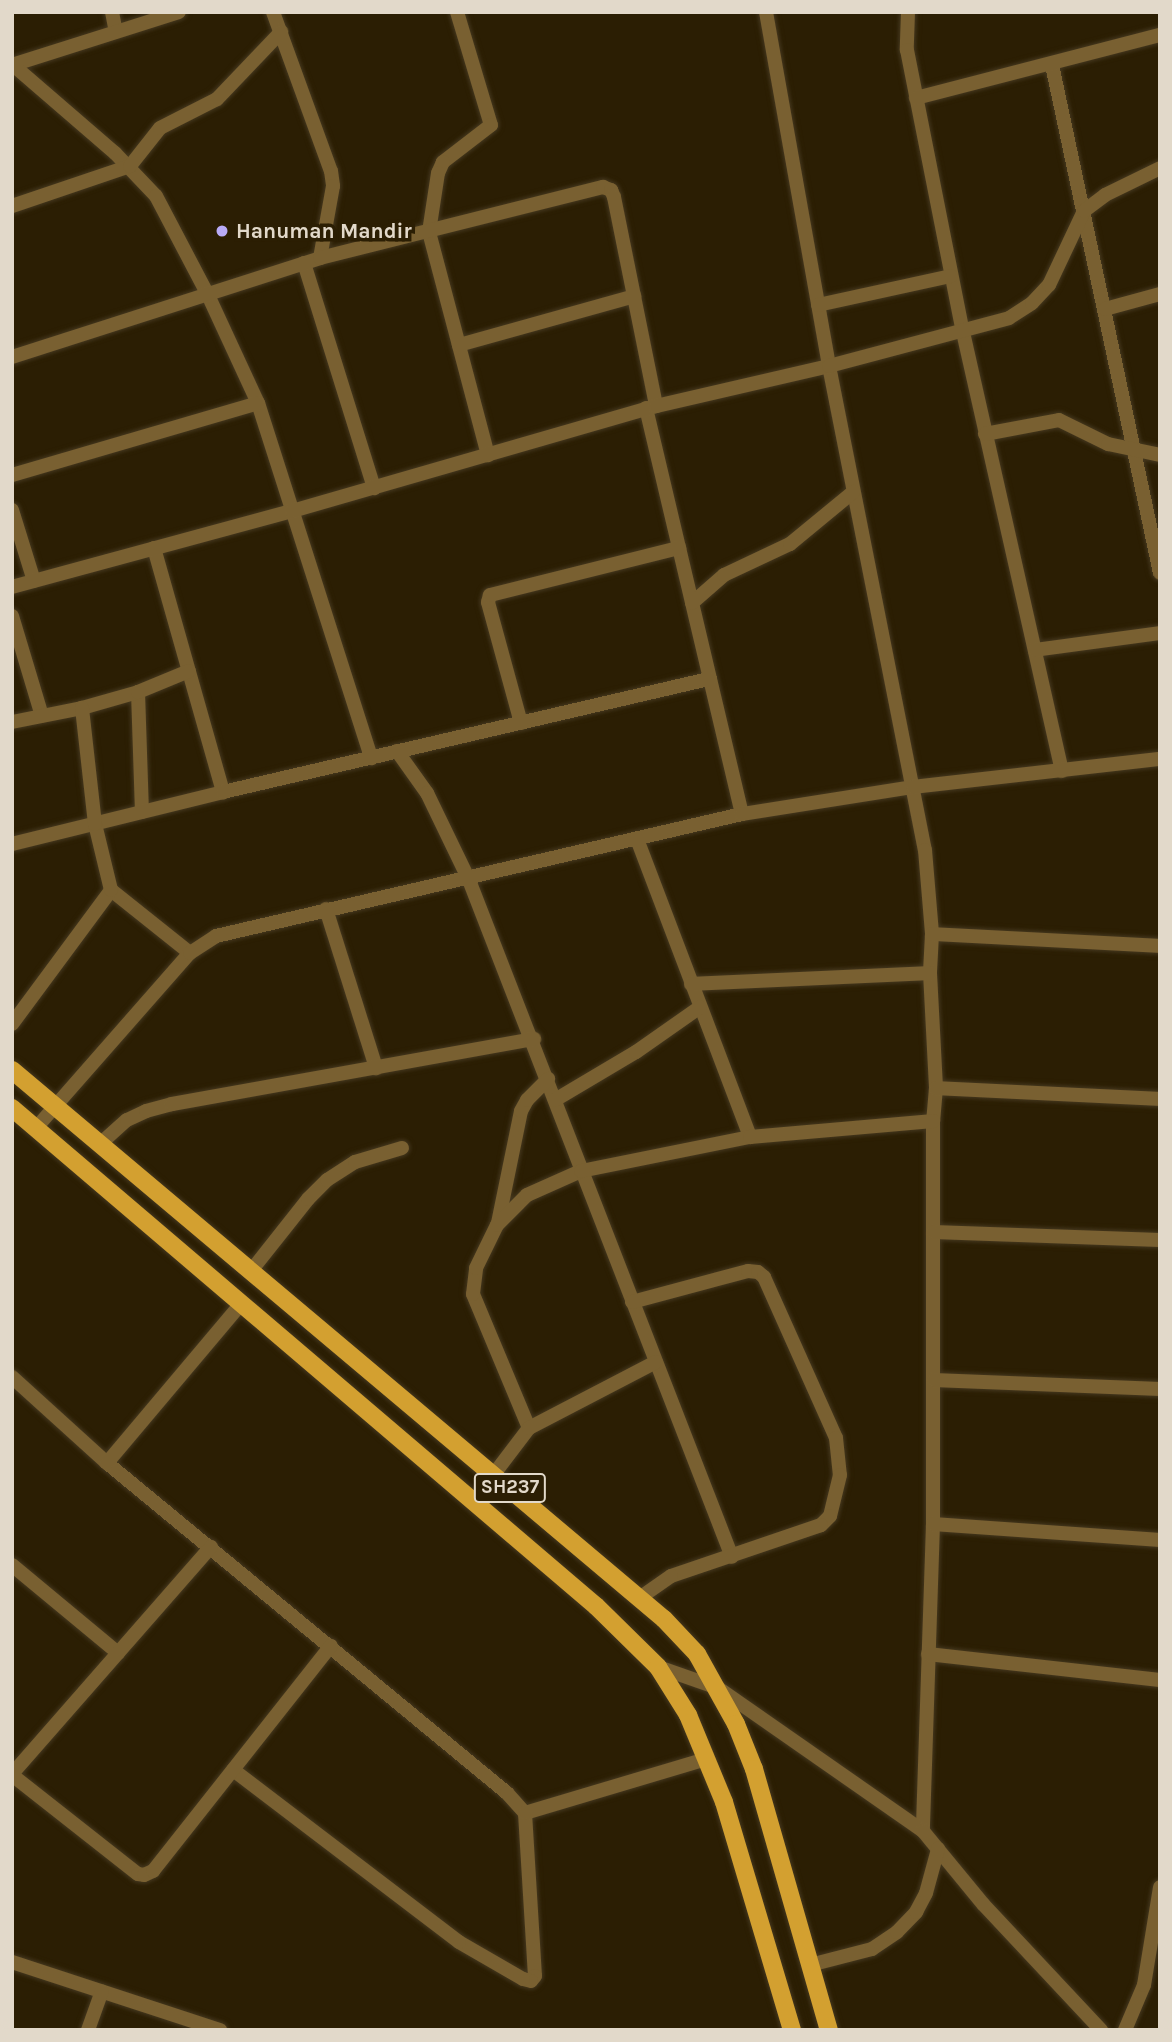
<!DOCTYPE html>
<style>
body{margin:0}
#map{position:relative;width:1172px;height:2042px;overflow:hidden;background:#2b1e03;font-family:Karla,sans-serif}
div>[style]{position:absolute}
.roads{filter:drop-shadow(0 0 2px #45381f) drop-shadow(0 0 2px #45381f)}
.street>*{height:14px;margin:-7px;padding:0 7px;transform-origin:7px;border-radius:7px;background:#796031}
.primary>*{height:18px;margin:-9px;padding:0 9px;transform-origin:9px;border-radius:9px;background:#d3a030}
.dots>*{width:19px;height:19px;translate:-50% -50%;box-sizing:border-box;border:4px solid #2b1e03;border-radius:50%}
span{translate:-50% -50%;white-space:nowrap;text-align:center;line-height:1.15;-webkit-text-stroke:7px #2b1e03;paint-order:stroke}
.shield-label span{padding:2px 5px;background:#2b1e03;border:2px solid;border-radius:5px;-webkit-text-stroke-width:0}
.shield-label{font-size:19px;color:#e2d9ca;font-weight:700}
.poi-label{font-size:21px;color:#e2d9ca;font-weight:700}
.left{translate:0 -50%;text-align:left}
.frame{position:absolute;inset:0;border:14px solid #e2d9ca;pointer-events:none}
</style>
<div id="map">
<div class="roads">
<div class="street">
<i style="left:112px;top:12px;width:20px;rotate:79deg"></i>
<i style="left:273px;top:12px;width:169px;rotate:70deg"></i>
<i style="left:331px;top:171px;width:15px;rotate:82deg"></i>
<i style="left:333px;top:186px;width:73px;rotate:100.2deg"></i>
<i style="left:457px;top:12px;width:118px;rotate:73.3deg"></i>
<i style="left:491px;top:125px;width:61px;rotate:142.4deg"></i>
<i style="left:443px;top:162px;width:12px;rotate:114deg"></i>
<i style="left:438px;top:173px;width:60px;rotate:98.7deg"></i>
<i style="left:429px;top:232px;width:231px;rotate:75.2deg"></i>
<i style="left:766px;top:12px;width:360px;rotate:79.9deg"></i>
<i style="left:829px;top:366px;width:493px;rotate:78.8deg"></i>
<i style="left:925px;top:850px;width:84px;rotate:85.2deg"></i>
<i style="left:932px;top:934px;width:39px;rotate:93deg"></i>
<i style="left:930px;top:973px;width:115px;rotate:87deg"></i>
<i style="left:936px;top:1088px;width:33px;rotate:95deg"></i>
<i style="left:933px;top:1121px;width:403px;rotate:90deg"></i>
<i style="left:933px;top:1524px;width:307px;rotate:91.9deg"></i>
<i style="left:908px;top:12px;width:38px;rotate:92deg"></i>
<i style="left:907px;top:50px;width:288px;rotate:78.8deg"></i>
<i style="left:963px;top:332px;width:450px;rotate:77.3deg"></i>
<i style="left:12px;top:65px;width:175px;rotate:-17.6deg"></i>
<i style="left:13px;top:65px;width:135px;rotate:40.8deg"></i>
<i style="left:115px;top:153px;width:59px;rotate:46.4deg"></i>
<i style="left:156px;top:196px;width:112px;rotate:62.3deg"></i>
<i style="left:208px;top:295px;width:119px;rotate:65.2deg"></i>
<i style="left:258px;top:403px;width:373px;rotate:72.3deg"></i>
<i style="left:1052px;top:65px;width:519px;rotate:78deg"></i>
<i style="left:916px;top:98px;width:252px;rotate:-14.5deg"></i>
<i style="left:12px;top:206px;width:125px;rotate:-18.7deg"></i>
<i style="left:130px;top:166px;width:48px;rotate:-51.7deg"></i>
<i style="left:160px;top:128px;width:64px;rotate:-27deg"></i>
<i style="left:217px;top:99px;width:93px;rotate:-46.3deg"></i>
<i style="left:304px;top:263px;width:236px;rotate:72.7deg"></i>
<i style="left:818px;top:305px;width:136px;rotate:-12.3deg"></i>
<i style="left:1105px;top:309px;width:57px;rotate:-15.3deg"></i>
<i style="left:459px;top:345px;width:182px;rotate:-15.6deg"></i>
<i style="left:12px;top:357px;width:324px;rotate:-17.8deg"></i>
<i style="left:320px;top:258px;width:292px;rotate:-14.1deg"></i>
<i style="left:603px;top:187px;width:9px;rotate:21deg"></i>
<i style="left:611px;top:190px;width:8px;rotate:67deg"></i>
<i style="left:614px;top:197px;width:213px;rotate:78.6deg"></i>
<i style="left:646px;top:408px;width:417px;rotate:76.7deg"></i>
<i style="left:985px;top:434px;width:75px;rotate:-10.7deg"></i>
<i style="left:1059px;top:420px;width:55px;rotate:26.1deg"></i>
<i style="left:1108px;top:444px;width:53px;rotate:11.9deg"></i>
<i style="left:12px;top:475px;width:256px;rotate:-16.3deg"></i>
<i style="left:12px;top:510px;width:74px;rotate:72.8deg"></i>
<i style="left:154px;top:548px;width:254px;rotate:74.2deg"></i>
<i style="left:12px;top:587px;width:290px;rotate:-15.2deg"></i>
<i style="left:292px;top:511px;width:379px;rotate:-16.1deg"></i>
<i style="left:656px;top:406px;width:178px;rotate:-13deg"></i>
<i style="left:829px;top:366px;width:186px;rotate:-14.9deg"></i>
<i style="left:1009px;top:318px;width:27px;rotate:-33deg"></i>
<i style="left:1032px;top:303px;width:25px;rotate:-47deg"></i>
<i style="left:1049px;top:285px;width:82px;rotate:-64.7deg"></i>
<i style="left:1084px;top:211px;width:26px;rotate:-37deg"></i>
<i style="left:1105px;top:195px;width:61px;rotate:-26.1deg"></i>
<i style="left:692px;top:603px;width:43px;rotate:-41.2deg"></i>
<i style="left:724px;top:575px;width:73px;rotate:-25.2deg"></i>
<i style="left:790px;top:544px;width:82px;rotate:-39.5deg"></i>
<i style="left:12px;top:616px;width:104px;rotate:73.3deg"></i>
<i style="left:1035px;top:650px;width:126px;rotate:-7.7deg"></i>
<i style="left:138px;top:692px;width:120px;rotate:88.1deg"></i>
<i style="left:12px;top:722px;width:71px;rotate:-11.3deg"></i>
<i style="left:82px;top:708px;width:58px;rotate:-15.9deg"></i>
<i style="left:138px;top:692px;width:55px;rotate:-22.4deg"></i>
<i style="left:521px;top:723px;width:125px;rotate:-105.3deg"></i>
<i style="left:488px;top:602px;width:7px;rotate:-74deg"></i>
<i style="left:490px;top:595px;width:195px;rotate:-14deg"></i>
<i style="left:397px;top:751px;width:52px;rotate:54.5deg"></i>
<i style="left:427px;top:793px;width:97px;rotate:64.2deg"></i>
<i style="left:469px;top:880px;width:726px;rotate:68.77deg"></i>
<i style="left:637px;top:839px;width:319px;rotate:69.2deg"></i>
<i style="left:12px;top:844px;width:217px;rotate:-13.8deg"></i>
<i style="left:223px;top:792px;width:500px;rotate:-13.1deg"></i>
<i style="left:111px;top:890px;width:101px;rotate:38.6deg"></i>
<i style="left:326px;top:909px;width:167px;rotate:72.5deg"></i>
<i style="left:932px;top:934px;width:228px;rotate:3deg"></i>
<i style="left:691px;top:984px;width:239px;rotate:-2.6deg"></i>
<i style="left:12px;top:1024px;width:167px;rotate:-53.5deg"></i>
<i style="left:111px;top:890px;width:68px;rotate:-103.6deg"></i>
<i style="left:95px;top:824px;width:117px;rotate:-96.4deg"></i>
<i style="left:936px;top:1088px;width:224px;rotate:2.8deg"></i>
<i style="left:555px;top:1100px;width:94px;rotate:-30.7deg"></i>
<i style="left:636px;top:1052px;width:78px;rotate:-35.1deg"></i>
<i style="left:36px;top:1128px;width:233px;rotate:-48.7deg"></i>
<i style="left:190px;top:953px;width:31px;rotate:-33deg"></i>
<i style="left:216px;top:936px;width:540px;rotate:-13.06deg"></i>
<i style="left:742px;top:814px;width:173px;rotate:-9deg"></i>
<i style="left:913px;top:787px;width:249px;rotate:-6.5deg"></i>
<i style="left:100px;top:1144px;width:36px;rotate:-42deg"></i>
<i style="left:127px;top:1120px;width:21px;rotate:-25deg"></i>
<i style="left:146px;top:1111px;width:27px;rotate:-15deg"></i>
<i style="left:172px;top:1104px;width:368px;rotate:-10.2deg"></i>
<i style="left:498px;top:1223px;width:114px;rotate:-78.4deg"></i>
<i style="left:521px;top:1111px;width:13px;rotate:-61deg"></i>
<i style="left:527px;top:1100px;width:30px;rotate:-45deg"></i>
<i style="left:933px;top:1232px;width:227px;rotate:2deg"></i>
<i style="left:251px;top:1271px;width:92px;rotate:-51.6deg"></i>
<i style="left:308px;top:1199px;width:27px;rotate:-45deg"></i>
<i style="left:327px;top:1180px;width:33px;rotate:-33deg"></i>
<i style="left:355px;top:1162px;width:49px;rotate:-16.6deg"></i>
<i style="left:632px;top:1302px;width:120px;rotate:-15deg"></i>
<i style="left:748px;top:1271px;width:10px;rotate:6deg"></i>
<i style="left:758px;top:1272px;width:8px;rotate:40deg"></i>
<i style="left:764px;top:1277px;width:176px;rotate:65.9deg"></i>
<i style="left:836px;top:1438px;width:37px;rotate:84deg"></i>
<i style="left:840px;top:1475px;width:42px;rotate:103.7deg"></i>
<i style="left:830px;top:1516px;width:13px;rotate:135deg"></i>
<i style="left:821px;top:1525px;width:158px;rotate:161.2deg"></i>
<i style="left:671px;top:1576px;width:38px;rotate:145deg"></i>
<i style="left:12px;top:1377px;width:128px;rotate:42.2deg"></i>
<i style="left:107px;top:1463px;width:519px;rotate:39.52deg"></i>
<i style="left:507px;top:1793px;width:27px;rotate:48deg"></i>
<i style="left:525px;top:1813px;width:163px;rotate:86.5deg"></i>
<i style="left:535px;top:1976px;width:6px;rotate:129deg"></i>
<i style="left:531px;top:1981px;width:8px;rotate:-166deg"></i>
<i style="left:523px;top:1979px;width:74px;rotate:-150deg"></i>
<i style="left:459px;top:1942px;width:284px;rotate:-142.7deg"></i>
<i style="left:934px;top:1380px;width:226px;rotate:2.3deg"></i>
<i style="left:529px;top:1428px;width:145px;rotate:-112.7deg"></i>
<i style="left:473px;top:1294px;width:26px;rotate:-83deg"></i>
<i style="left:476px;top:1268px;width:48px;rotate:-64deg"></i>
<i style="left:497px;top:1225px;width:42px;rotate:-45deg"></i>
<i style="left:527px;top:1195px;width:59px;rotate:-24deg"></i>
<i style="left:581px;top:1171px;width:172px;rotate:-11.4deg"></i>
<i style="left:750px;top:1137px;width:184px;rotate:-5deg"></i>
<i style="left:107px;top:1463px;width:208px;rotate:-49.9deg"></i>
<i style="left:494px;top:1474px;width:58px;rotate:-52.7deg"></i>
<i style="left:529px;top:1428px;width:143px;rotate:-27.5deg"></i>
<i style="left:933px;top:1524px;width:228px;rotate:4deg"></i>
<i style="left:12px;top:1565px;width:138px;rotate:39.7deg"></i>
<i style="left:928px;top:1654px;width:233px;rotate:6.4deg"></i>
<i style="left:658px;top:1667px;width:64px;rotate:19.3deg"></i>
<i style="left:718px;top:1688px;width:250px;rotate:34.9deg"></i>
<i style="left:923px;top:1831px;width:94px;rotate:50.6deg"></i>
<i style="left:983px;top:1904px;width:173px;rotate:46.9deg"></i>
<i style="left:12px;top:1774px;width:302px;rotate:-48.8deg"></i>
<i style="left:12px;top:1775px;width:160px;rotate:38.2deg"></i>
<i style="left:138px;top:1874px;width:6px;rotate:9deg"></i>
<i style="left:144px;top:1875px;width:10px;rotate:-24deg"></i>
<i style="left:153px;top:1871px;width:287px;rotate:-51.7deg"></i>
<i style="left:525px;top:1813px;width:189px;rotate:-16.6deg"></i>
<i style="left:12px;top:1962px;width:219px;rotate:18.1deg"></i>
<i style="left:810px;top:1965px;width:64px;rotate:-14.5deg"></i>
<i style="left:872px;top:1949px;width:30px;rotate:-34deg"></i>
<i style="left:897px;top:1932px;width:28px;rotate:-46deg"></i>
<i style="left:916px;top:1912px;width:21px;rotate:-62deg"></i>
<i style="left:926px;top:1893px;width:46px;rotate:-74.7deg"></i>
<i style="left:88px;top:2030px;width:41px;rotate:-70.3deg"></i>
<i style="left:1125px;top:2030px;width:49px;rotate:-67.1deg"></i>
<i style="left:1144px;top:1985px;width:99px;rotate:-80.7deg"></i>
</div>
<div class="primary">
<i style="left:12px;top:1070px;width:852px;rotate:40.1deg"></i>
<i style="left:664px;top:1619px;width:48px;rotate:46.7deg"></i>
<i style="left:697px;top:1654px;width:80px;rotate:60.9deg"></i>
<i style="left:736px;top:1724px;width:48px;rotate:68.2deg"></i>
<i style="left:754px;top:1769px;width:272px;rotate:74deg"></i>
<i style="left:12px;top:1108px;width:768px;rotate:40.46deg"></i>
<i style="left:596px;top:1606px;width:87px;rotate:44.5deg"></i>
<i style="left:658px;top:1667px;width:57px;rotate:58deg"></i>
<i style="left:688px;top:1715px;width:94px;rotate:67.5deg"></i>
<i style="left:724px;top:1802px;width:238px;rotate:73.4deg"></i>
</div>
</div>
<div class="dots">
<i style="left:222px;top:231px;background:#b9abf7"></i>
</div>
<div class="shield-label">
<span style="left:510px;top:1488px">SH237</span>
</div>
<div class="poi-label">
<span class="left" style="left:236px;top:231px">Hanuman Mandir</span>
</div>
<div class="frame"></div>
</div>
